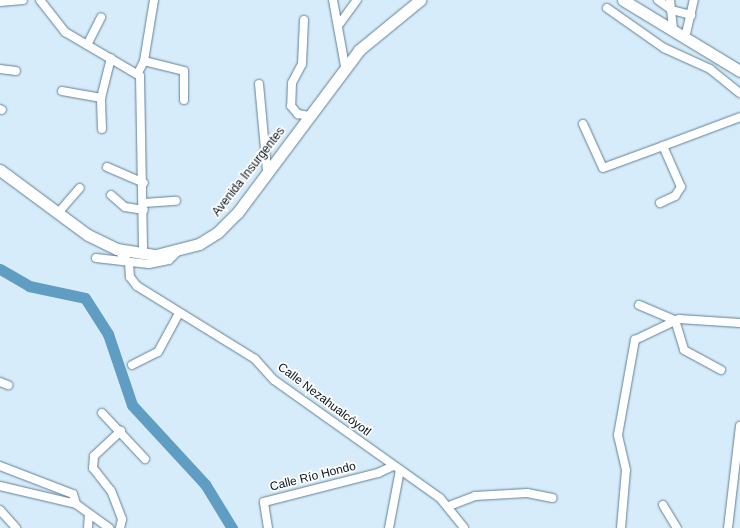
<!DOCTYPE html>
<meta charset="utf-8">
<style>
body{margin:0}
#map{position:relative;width:740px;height:528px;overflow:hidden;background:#d7ecfa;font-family:Helvetica,sans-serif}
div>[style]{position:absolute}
.river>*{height:11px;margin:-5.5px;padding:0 5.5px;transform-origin:5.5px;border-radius:5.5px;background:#609dc3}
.roads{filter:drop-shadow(0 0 1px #608096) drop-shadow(0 0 1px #608096)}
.minor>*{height:8px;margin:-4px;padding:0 4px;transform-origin:4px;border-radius:4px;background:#fff}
.major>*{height:11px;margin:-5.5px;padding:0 5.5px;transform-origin:5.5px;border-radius:5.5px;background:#fff}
span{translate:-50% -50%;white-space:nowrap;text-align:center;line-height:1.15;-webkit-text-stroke:3.5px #fff;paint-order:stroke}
.street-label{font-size:12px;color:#07141c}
</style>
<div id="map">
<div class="river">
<i style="left:0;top:269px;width:34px;rotate:30deg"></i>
<i style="left:29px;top:286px;width:57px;rotate:12.1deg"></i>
<i style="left:85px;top:298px;width:43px;rotate:57.4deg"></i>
<i style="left:108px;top:334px;width:75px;rotate:71.3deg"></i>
<i style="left:132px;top:405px;width:108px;rotate:47.3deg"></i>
<i style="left:205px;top:484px;width:52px;rotate:58.5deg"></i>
</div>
<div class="roads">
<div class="minor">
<i style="left:40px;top:0;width:41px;rotate:52deg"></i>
<i style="left:65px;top:32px;width:87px;rotate:30.4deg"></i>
<i style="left:140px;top:76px;width:178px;rotate:89deg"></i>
<i style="left:333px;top:0;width:67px;rotate:79.7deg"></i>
<i style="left:658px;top:0;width:17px;rotate:36deg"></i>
<i style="left:672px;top:10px;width:20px;rotate:15deg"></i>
<i style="left:670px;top:0;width:31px;rotate:84deg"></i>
<i style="left:0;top:2px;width:23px;rotate:-5deg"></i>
<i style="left:607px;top:8px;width:70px;rotate:35.1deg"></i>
<i style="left:664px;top:48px;width:51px;rotate:24.5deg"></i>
<i style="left:710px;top:69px;width:38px;rotate:39deg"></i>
<i style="left:304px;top:20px;width:44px;rotate:92.6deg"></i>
<i style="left:302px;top:64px;width:21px;rotate:118deg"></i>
<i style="left:292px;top:83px;width:23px;rotate:92deg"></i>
<i style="left:291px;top:106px;width:11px;rotate:49deg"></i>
<i style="left:298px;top:114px;width:11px;rotate:10deg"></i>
<i style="left:338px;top:26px;width:32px;rotate:-54deg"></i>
<i style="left:685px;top:38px;width:39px;rotate:-77deg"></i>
<i style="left:87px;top:45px;width:31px;rotate:-63deg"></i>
<i style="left:144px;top:61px;width:41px;rotate:14deg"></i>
<i style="left:184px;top:71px;width:29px;rotate:90deg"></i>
<i style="left:0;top:69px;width:16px;rotate:7deg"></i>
<i style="left:138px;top:73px;width:13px;rotate:-63deg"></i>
<i style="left:144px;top:61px;width:62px;rotate:-80.7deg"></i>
<i style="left:259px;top:84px;width:87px;rotate:84.7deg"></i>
<i style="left:62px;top:91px;width:40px;rotate:10deg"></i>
<i style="left:0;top:109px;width:2px;rotate:27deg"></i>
<i style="left:583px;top:124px;width:48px;rotate:65.6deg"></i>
<i style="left:603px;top:168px;width:64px;rotate:-20.1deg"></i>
<i style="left:102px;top:129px;width:31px;rotate:-92deg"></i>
<i style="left:101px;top:98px;width:41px;rotate:-76deg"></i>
<i style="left:107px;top:167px;width:40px;rotate:23.4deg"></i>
<i style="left:111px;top:195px;width:18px;rotate:41deg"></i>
<i style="left:125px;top:207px;width:19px;rotate:9deg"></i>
<i style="left:144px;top:203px;width:32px;rotate:-4deg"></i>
<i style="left:660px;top:203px;width:17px;rotate:-25deg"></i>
<i style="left:675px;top:196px;width:11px;rotate:-56deg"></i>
<i style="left:681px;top:187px;width:45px;rotate:-113.7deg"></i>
<i style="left:663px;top:146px;width:82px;rotate:-20.6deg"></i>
<i style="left:58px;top:213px;width:33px;rotate:-49deg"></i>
<i style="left:117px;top:249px;width:18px;rotate:49deg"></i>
<i style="left:129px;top:263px;width:14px;rotate:86deg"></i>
<i style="left:130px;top:277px;width:11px;rotate:52deg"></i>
<i style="left:137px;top:286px;width:139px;rotate:31.7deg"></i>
<i style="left:255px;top:359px;width:28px;rotate:48deg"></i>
<i style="left:274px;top:380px;width:204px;rotate:35.4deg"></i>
<i style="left:440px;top:498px;width:38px;rotate:51deg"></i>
<i style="left:96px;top:258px;width:53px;rotate:6.5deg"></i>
<i style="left:149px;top:264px;width:20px;rotate:-11deg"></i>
<i style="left:169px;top:260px;width:14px;rotate:-45deg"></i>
<i style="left:639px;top:305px;width:39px;rotate:23deg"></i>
<i style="left:675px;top:320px;width:31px;rotate:73deg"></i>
<i style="left:684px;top:350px;width:42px;rotate:28.4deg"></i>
<i style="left:132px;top:365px;width:29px;rotate:-27deg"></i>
<i style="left:158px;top:352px;width:42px;rotate:-61.6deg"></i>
<i style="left:0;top:382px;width:9px;rotate:21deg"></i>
<i style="left:102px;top:413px;width:63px;rotate:46.9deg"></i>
<i style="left:0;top:466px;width:78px;rotate:21deg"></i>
<i style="left:73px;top:494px;width:10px;rotate:73deg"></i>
<i style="left:0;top:486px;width:78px;rotate:13.3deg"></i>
<i style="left:76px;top:504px;width:41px;rotate:36deg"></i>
<i style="left:663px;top:505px;width:27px;rotate:59deg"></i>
<i style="left:449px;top:506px;width:28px;rotate:-21deg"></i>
<i style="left:475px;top:496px;width:52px;rotate:-3.3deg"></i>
<i style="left:527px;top:493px;width:26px;rotate:11deg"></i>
<i style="left:0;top:510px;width:24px;rotate:48deg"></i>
<i style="left:88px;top:528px;width:13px;rotate:-86deg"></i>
<i style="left:120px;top:528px;width:9px;rotate:-77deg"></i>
<i style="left:122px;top:519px;width:30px;rotate:-111deg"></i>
<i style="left:111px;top:491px;width:29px;rotate:-128deg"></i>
<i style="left:93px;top:468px;width:12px;rotate:-85deg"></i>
<i style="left:94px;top:456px;width:37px;rotate:-43deg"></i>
<i style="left:268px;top:528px;width:26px;rotate:-99deg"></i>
<i style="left:264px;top:502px;width:118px;rotate:-14.3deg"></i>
<i style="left:378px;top:473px;width:17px;rotate:-25deg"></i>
<i style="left:389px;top:528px;width:59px;rotate:-79.3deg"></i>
<i style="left:621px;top:528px;width:58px;rotate:-85.1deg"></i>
<i style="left:626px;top:470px;width:36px;rotate:-103deg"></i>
<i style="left:618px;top:435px;width:97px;rotate:-79.9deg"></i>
<i style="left:635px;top:340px;width:49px;rotate:-25.5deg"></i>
<i style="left:679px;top:319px;width:61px;rotate:3.8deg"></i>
<i style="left:728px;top:528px;width:103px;rotate:-83.3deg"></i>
</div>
<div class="major">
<i style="left:623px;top:0;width:137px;rotate:31.3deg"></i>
<i style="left:0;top:170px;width:109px;rotate:36.5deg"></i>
<i style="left:88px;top:235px;width:32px;rotate:26deg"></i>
<i style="left:117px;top:249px;width:39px;rotate:9deg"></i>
<i style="left:156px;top:255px;width:44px;rotate:-14.3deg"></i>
<i style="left:199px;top:244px;width:22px;rotate:-32deg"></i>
<i style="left:218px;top:232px;width:28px;rotate:-45deg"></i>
<i style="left:238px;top:212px;width:202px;rotate:-53.2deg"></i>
<i style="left:359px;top:50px;width:79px;rotate:-39.3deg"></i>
</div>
</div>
<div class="street-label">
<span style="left:249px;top:172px;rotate:-52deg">Avenida Insurgentes</span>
<span style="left:324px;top:400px;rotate:37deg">Calle Nezahualcóyotl</span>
<span style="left:313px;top:477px;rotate:-14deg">Calle Río Hondo</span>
</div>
</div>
